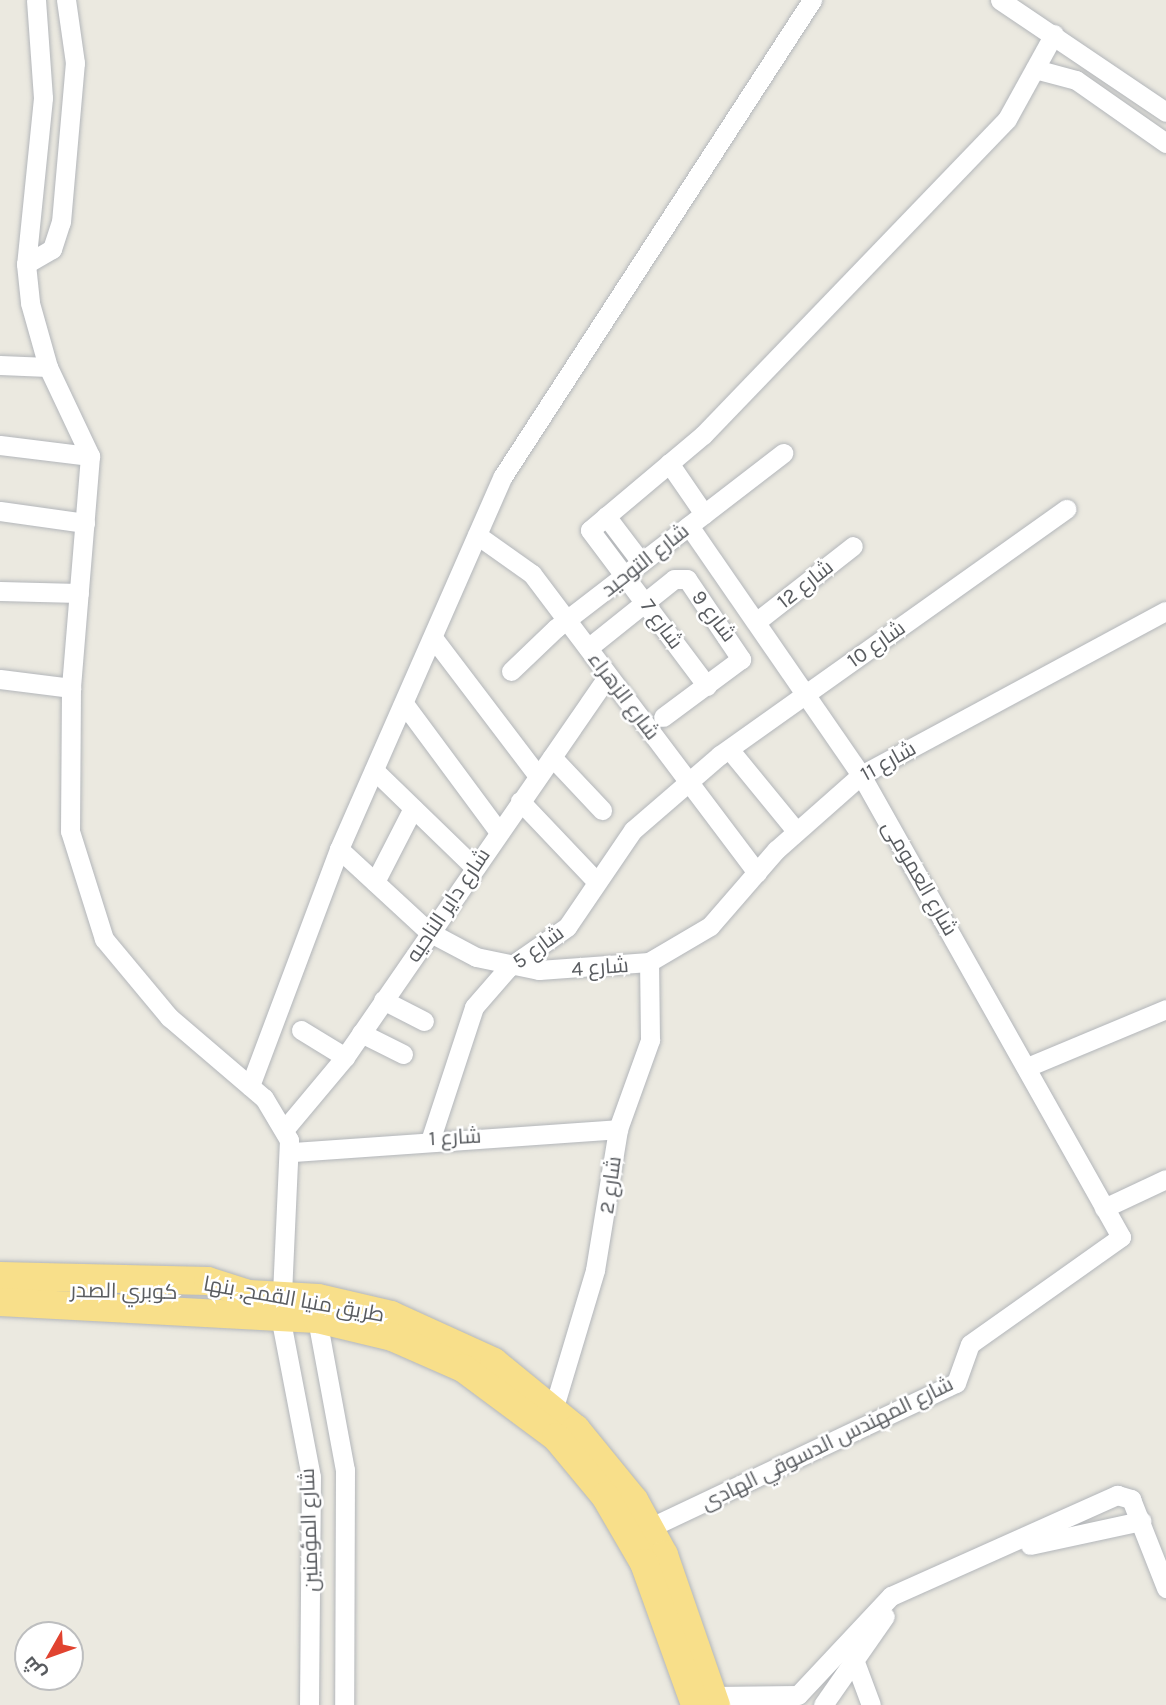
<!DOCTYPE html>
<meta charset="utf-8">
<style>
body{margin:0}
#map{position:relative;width:1166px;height:1705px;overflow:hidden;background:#ebe9e0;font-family:Karla,Cairo,sans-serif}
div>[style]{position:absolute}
.roads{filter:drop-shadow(0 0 2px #b3b6ba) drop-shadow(0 0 2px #b3b6ba)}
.minor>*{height:19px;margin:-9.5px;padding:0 9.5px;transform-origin:9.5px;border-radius:9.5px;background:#fff}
.highway>*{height:28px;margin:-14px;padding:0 14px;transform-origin:14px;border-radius:14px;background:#f8df8a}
span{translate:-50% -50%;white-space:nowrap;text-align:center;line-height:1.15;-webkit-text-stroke:5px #fff;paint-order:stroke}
.street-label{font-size:21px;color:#595c60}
.north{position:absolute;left:14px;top:1621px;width:70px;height:70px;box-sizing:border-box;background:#fff;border:2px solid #bdbebf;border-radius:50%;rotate:230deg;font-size:19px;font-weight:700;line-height:28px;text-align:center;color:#595c60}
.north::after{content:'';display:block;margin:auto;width:24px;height:32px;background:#e14330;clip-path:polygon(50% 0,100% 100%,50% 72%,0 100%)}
</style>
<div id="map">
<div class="roads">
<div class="minor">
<i style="left:36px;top:0;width:98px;rotate:85.9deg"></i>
<i style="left:43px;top:98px;width:167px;rotate:95.8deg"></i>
<i style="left:26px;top:264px;width:39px;rotate:84deg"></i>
<i style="left:30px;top:303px;width:66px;rotate:74.3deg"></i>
<i style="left:48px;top:367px;width:98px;rotate:64.7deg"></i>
<i style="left:90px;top:456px;width:233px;rotate:94.7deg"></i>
<i style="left:71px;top:688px;width:143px;rotate:90.4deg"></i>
<i style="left:70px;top:831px;width:113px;rotate:72.5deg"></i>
<i style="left:104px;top:939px;width:102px;rotate:50.2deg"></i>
<i style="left:169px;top:1017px;width:125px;rotate:40.5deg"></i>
<i style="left:264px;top:1098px;width:49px;rotate:59.2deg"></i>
<i style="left:289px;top:1140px;width:155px;rotate:92.6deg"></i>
<i style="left:1000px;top:0;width:200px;rotate:34deg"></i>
<i style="left:1035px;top:69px;width:42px;rotate:15deg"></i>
<i style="left:1076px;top:80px;width:110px;rotate:35deg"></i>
<i style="left:26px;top:264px;width:30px;rotate:-30deg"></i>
<i style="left:52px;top:249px;width:28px;rotate:-72deg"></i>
<i style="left:61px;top:222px;width:160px;rotate:-85deg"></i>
<i style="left:75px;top:63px;width:64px;rotate:-98.1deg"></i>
<i style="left:0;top:365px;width:48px;rotate:2.4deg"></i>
<i style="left:0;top:445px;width:91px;rotate:7deg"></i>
<i style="left:669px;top:463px;width:62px;rotate:55.5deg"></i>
<i style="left:0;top:511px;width:86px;rotate:8deg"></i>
<i style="left:606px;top:516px;width:58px;rotate:52.7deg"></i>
<i style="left:477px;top:535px;width:67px;rotate:35.3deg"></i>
<i style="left:532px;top:574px;width:374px;rotate:53deg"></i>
<i style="left:0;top:591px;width:79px;rotate:1.5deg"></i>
<i style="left:756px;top:622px;width:123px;rotate:-38.1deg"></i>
<i style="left:434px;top:639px;width:172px;rotate:52.8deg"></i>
<i style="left:588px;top:648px;width:110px;rotate:-38.7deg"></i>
<i style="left:674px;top:579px;width:13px"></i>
<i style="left:687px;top:579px;width:97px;rotate:56deg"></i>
<i style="left:741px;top:659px;width:97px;rotate:143.4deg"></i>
<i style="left:511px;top:671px;width:62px;rotate:-43.7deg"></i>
<i style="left:556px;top:628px;width:287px;rotate:-37.6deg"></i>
<i style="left:0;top:679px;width:72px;rotate:7.2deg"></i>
<i style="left:707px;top:686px;width:195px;rotate:-126.9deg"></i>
<i style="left:590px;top:530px;width:148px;rotate:-40.1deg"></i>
<i style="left:703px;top:435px;width:438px;rotate:-46.1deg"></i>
<i style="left:1007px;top:119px;width:97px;rotate:-61.1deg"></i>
<i style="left:405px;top:705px;width:158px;rotate:53.5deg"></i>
<i style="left:729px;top:749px;width:106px;rotate:50.7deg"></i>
<i style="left:552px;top:757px;width:73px;rotate:46.7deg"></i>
<i style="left:374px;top:770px;width:139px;rotate:44.1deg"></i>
<i style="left:520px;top:801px;width:109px;rotate:46.5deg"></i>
<i style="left:339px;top:849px;width:122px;rotate:42.7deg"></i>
<i style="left:429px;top:932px;width:53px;rotate:28deg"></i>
<i style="left:476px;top:957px;width:64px;rotate:11.7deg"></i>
<i style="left:539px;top:970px;width:110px;rotate:-4.2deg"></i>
<i style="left:649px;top:962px;width:71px;rotate:-30.5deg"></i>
<i style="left:710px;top:926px;width:101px;rotate:-49deg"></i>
<i style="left:776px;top:850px;width:113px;rotate:-41.4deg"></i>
<i style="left:861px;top:775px;width:346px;rotate:-28.3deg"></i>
<i style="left:375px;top:882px;width:83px;rotate:-62.8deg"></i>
<i style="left:383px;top:1000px;width:46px;rotate:27.1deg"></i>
<i style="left:301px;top:1030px;width:52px;rotate:31.5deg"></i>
<i style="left:361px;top:1033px;width:47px;rotate:26.6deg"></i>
<i style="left:1027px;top:1067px;width:151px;rotate:-22.6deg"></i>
<i style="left:250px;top:1086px;width:253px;rotate:-69.4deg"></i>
<i style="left:339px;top:849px;width:407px;rotate:-66.3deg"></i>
<i style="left:503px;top:476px;width:568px;rotate:-57.01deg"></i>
<i style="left:284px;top:1130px;width:95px;rotate:-50.1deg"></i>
<i style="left:345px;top:1057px;width:463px;rotate:-55.4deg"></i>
<i style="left:431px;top:1138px;width:138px;rotate:-71.8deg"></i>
<i style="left:474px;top:1007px;width:52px;rotate:-48.9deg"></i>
<i style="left:508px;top:968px;width:72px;rotate:-34.8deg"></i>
<i style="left:567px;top:927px;width:117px;rotate:-55.8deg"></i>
<i style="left:633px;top:830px;width:115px;rotate:-40.8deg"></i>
<i style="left:720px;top:755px;width:425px;rotate:-35.4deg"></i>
<i style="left:292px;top:1152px;width:327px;rotate:-4deg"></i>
<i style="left:1104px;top:1208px;width:68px;rotate:-25.1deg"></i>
<i style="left:280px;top:1316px;width:164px;rotate:79.1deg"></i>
<i style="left:311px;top:1477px;width:228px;rotate:90.5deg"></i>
<i style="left:317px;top:1319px;width:154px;rotate:79.5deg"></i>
<i style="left:345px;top:1470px;width:235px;rotate:90.2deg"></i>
<i style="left:554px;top:1407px;width:143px;rotate:-73.3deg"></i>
<i style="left:595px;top:1270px;width:143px;rotate:-80.7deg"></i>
<i style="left:618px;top:1129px;width:95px;rotate:-70.2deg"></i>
<i style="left:650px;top:1040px;width:78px;rotate:-90.7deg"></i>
<i style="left:651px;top:1527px;width:337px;rotate:-25.3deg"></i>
<i style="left:956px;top:1383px;width:41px;rotate:-70.3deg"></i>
<i style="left:970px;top:1344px;width:185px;rotate:-35.3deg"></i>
<i style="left:1121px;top:1237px;width:530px;rotate:-119.37deg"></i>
<i style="left:861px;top:775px;width:303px;rotate:-124.6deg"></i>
<i style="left:1030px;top:1545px;width:114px;rotate:-12.2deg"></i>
<i style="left:852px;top:1654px;width:54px;rotate:69.6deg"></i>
<i style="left:713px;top:1696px;width:85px;rotate:-0.7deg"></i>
<i style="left:798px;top:1695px;width:136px;rotate:-46.8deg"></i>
<i style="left:891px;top:1596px;width:248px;rotate:-24.1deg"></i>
<i style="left:1117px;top:1495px;width:15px;rotate:16deg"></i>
<i style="left:1131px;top:1499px;width:96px;rotate:68.5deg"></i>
<i style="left:823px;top:1705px;width:108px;rotate:-55.1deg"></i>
</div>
<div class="highway">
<i style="left:0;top:1276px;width:208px;rotate:1.4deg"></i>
<i style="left:208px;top:1281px;width:43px;rotate:17.6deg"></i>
<i style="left:249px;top:1294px;width:69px;rotate:3.3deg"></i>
<i style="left:318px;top:1298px;width:75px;rotate:13.1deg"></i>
<i style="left:391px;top:1315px;width:113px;rotate:24.5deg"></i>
<i style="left:494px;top:1362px;width:106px;rotate:39.3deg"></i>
<i style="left:576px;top:1429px;width:92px;rotate:50.8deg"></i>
<i style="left:634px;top:1500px;width:63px;rotate:61.4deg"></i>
<i style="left:664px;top:1555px;width:159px;rotate:70.9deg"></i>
<i style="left:0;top:1302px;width:317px;rotate:3.1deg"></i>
<i style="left:317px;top:1319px;width:77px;rotate:13.5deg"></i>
<i style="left:392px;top:1337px;width:77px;rotate:23.6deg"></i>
<i style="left:463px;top:1368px;width:116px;rotate:36.6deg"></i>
<i style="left:556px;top:1437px;width:77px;rotate:50.3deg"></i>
<i style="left:605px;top:1496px;width:78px;rotate:59.8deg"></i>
<i style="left:644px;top:1563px;width:151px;rotate:70.2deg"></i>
</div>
</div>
<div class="street-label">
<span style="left:645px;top:560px;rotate:-38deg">شارع التوحيد</span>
<span style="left:805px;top:584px;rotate:-38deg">شارع 12</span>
<span style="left:714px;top:616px;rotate:53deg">شارع 9</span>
<span style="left:662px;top:624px;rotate:54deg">شارع 7</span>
<span style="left:876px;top:644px;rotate:-35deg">شارع 10</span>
<span style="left:624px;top:696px;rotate:53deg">شارع الزهراء</span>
<span style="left:888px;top:761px;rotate:-29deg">شارع 11</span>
<span style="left:920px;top:878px;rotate:60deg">شارع العمومى</span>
<span style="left:448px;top:905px;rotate:-56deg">شارع داير الناحيه</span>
<span style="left:538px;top:947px;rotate:-36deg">شارع 5</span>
<span style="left:600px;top:967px;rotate:-4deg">شارع 4</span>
<span style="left:455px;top:1137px;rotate:-3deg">شارع 1</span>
<span style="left:610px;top:1185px;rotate:-82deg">شارع 2</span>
<span style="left:124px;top:1291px;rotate:1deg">كوبري الصدر</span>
<span style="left:294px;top:1299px;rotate:10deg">طريق منيا القمح, بنها</span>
<span style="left:827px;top:1443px;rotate:-26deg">شارع المهندس الدسوقي الهادى</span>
<span style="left:309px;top:1530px;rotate:-92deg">شارع المؤمنين</span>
</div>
<div class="north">ش</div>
</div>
